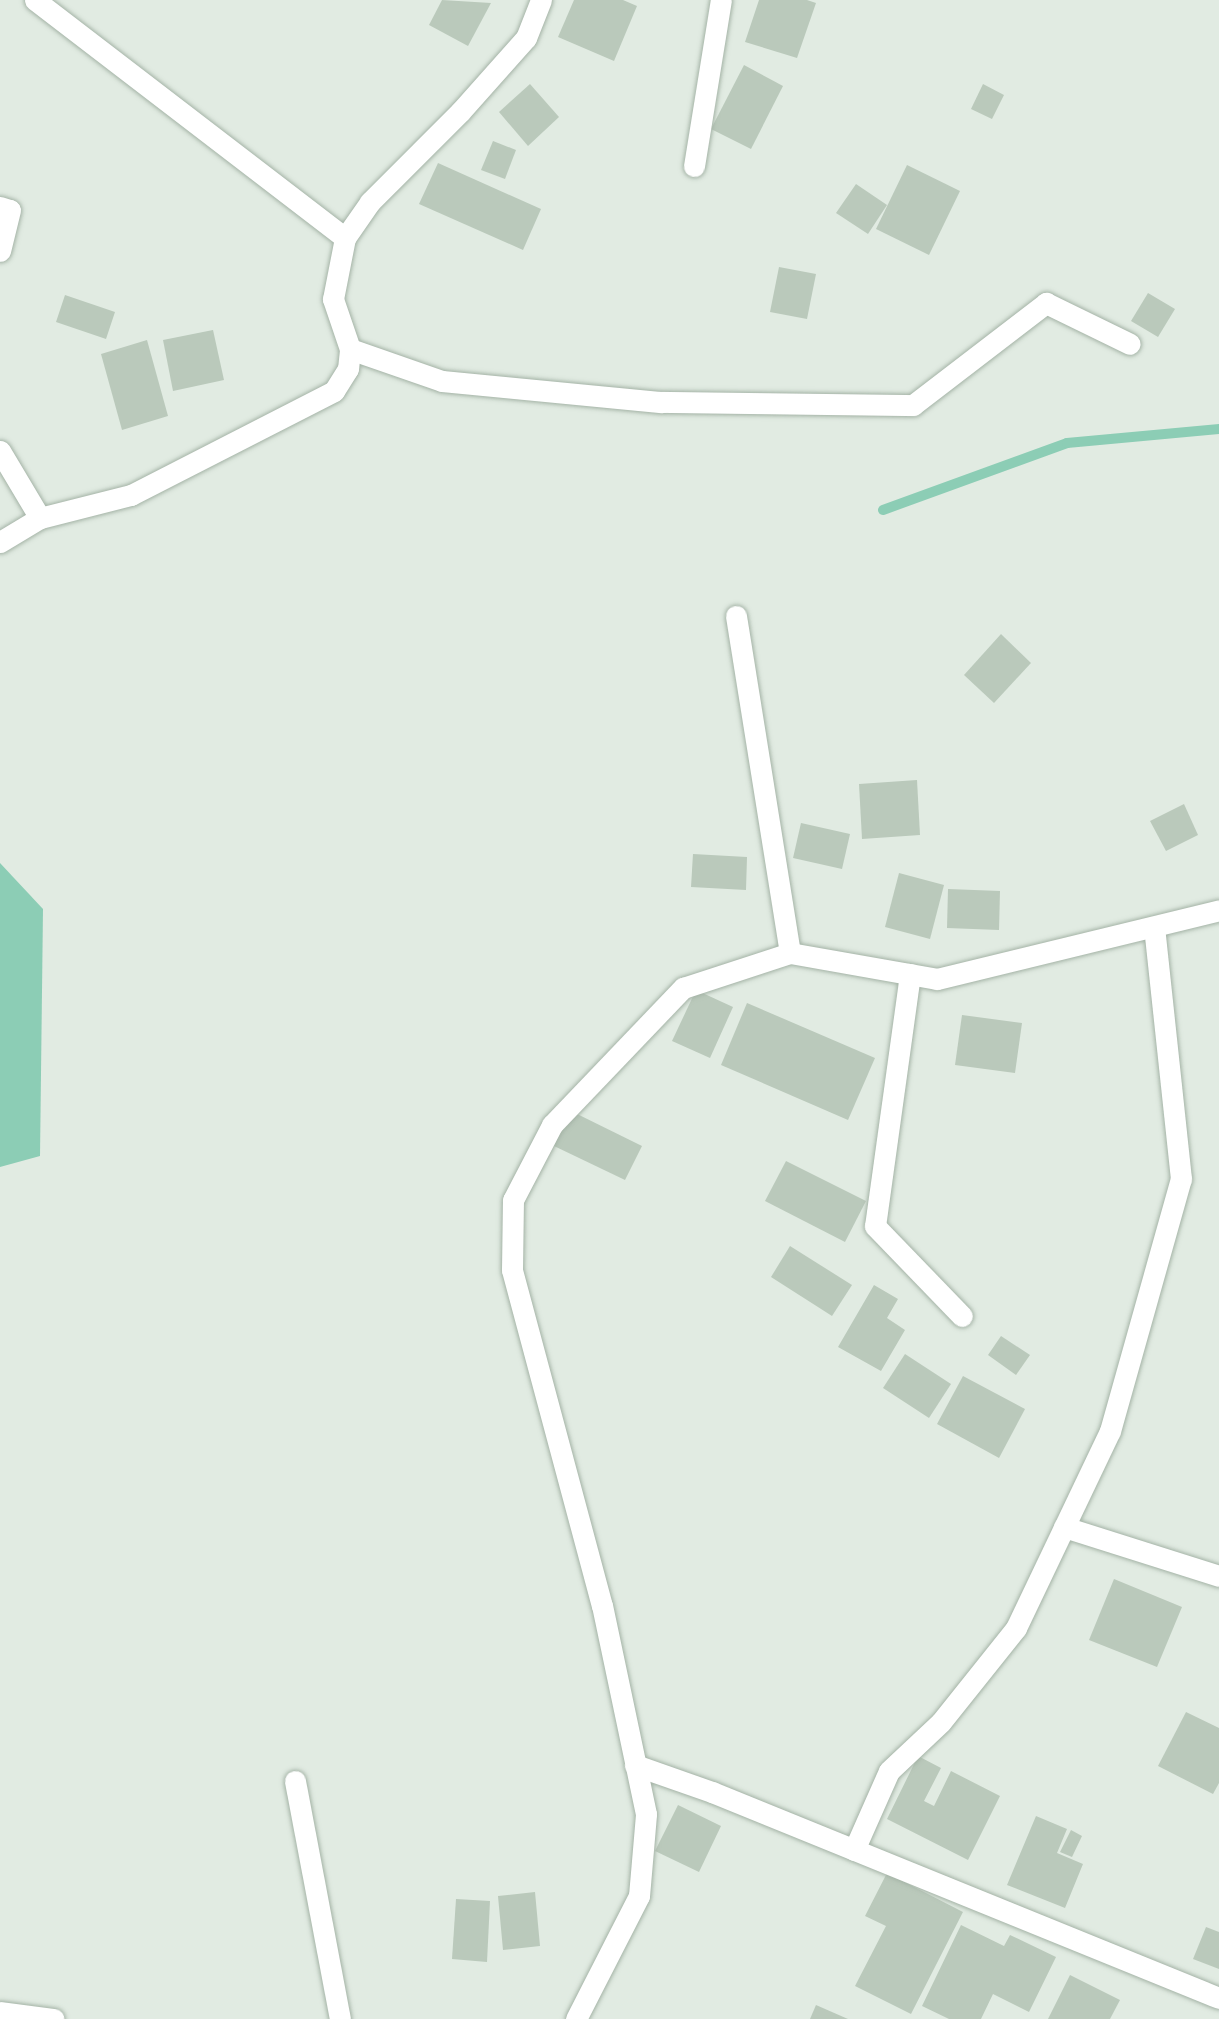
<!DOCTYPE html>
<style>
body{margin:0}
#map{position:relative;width:1219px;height:2019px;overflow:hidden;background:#e1ebe2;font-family:"Alegreya Sans",sans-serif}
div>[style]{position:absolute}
.water>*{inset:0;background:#8ccdb5}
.stream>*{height:10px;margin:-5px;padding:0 5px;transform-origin:5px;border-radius:5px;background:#8ccdb5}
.building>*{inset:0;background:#bac9bb}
.roads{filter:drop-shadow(0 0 2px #a4b3a6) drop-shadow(0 0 2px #a4b3a6)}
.minor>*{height:21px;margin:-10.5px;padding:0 10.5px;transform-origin:10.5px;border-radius:10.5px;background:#fff}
span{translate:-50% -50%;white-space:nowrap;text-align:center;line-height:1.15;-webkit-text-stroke:5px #f2f8f2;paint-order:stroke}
</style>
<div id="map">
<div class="water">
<i style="clip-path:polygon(0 863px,43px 909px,40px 1156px,0 1167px)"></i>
</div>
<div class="stream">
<i style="left:883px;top:510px;width:196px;rotate:-20deg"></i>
<i style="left:1067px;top:443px;width:153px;rotate:-5.3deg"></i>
</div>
<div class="building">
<i style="clip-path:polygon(442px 0,491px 3px,468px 46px,429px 25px)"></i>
<i style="clip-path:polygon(574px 0,623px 0,637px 6px,614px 61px,558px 37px)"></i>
<i style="clip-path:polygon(759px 0,807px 0,816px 3px,797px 58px,745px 42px)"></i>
<i style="clip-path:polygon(744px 65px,783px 86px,751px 149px,711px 129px)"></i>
<i style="clip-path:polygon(530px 84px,559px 117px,528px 146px,499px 112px)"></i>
<i style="clip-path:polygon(983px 84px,1004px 95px,992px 119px,971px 109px)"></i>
<i style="clip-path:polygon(493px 141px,516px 150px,505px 179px,481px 170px)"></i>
<i style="clip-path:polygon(438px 163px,541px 209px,523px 250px,419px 204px)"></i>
<i style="clip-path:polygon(907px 165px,960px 191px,929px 255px,876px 229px)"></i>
<i style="clip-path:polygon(856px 184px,887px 205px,868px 234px,836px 213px)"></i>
<i style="clip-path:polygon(779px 267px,816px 274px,807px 319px,770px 312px)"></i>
<i style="clip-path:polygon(1148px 293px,1175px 309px,1158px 337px,1131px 321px)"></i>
<i style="clip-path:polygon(65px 295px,115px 312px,106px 339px,56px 322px)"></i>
<i style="clip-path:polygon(213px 330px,224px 380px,173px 391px,163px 340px)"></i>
<i style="clip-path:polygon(147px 340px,168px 416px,122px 430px,101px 354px)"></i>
<i style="clip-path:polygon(1001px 634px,1031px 663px,994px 703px,964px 675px)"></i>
<i style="clip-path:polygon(917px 780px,920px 835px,862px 839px,859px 784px)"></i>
<i style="clip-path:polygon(1184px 804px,1198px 835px,1166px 851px,1150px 821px)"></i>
<i style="clip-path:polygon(801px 823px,850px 834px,842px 869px,793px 858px)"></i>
<i style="clip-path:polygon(693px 854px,747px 857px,746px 890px,691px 887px)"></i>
<i style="clip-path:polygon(899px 873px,944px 885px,930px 939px,885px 927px)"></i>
<i style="clip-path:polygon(948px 889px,1000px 891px,999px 930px,947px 928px)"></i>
<i style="clip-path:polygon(696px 990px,733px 1007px,710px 1058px,672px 1041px)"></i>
<i style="clip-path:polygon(747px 1003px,875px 1058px,848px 1120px,721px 1065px)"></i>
<i style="clip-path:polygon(962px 1015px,1022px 1023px,1015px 1073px,955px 1065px)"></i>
<i style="clip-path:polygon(571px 1111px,642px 1146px,625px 1180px,554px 1146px)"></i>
<i style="clip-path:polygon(786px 1161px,866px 1201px,845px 1242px,765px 1201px)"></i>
<i style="clip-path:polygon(790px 1246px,852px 1285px,832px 1316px,771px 1277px)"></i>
<i style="clip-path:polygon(874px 1285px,898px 1299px,887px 1318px,905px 1330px,881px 1371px,838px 1347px)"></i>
<i style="clip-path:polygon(1001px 1336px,1030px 1355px,1016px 1375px,988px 1355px)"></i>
<i style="clip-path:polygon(905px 1354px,951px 1384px,929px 1418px,883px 1388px)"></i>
<i style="clip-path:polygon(963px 1376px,1025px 1409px,999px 1458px,937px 1424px)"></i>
<i style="clip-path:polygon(1114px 1579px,1182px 1607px,1157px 1667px,1089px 1640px)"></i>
<i style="clip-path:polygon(1186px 1712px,1219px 1728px,1219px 1783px,1213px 1794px,1158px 1766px)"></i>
<i style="clip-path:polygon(918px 1756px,941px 1768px,924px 1801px,934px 1806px,951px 1771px,1000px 1796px,968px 1860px,887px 1819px)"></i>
<i style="clip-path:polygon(678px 1805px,721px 1826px,699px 1872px,655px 1851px)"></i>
<i style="clip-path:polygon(1036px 1816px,1067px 1829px,1057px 1853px,1083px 1864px,1065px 1908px,1007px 1885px)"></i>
<i style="clip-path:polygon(1071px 1830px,1082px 1836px,1072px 1857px,1060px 1852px)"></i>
<i style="clip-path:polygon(887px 1873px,963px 1912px,911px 2014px,855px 1986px,886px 1926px,865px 1916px)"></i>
<i style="clip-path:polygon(535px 1892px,540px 1946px,503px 1950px,498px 1896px)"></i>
<i style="clip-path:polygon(456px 1899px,490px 1901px,487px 1962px,452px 1959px)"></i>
<i style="clip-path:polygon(961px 1925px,1004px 1946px,1010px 1935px,1056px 1957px,1029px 2012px,993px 1994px,981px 2019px,949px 2019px,922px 2006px)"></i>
<i style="clip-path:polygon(1206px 1927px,1219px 1932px,1219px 1969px,1193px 1959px)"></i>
<i style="clip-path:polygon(1070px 1975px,1120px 2000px,1110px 2019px,1048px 2019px)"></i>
<i style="clip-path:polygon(816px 2005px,848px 2019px,810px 2019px)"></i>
</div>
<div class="roads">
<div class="minor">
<i style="left:35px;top:0;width:391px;rotate:37.5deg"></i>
<i style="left:694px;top:166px;width:168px;rotate:-80.8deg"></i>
<i style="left:0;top:207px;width:10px;rotate:17deg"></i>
<i style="left:10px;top:210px;width:42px;rotate:103.7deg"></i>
<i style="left:350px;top:349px;width:97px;rotate:19.2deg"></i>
<i style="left:442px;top:381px;width:221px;rotate:5.5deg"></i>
<i style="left:662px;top:402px;width:251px;rotate:0.7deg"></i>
<i style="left:913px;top:405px;width:168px;rotate:-37.5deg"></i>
<i style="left:1046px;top:303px;width:93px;rotate:26deg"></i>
<i style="left:0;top:451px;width:78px;rotate:59.2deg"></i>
<i style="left:0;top:542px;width:47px;rotate:-31deg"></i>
<i style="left:40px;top:518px;width:94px;rotate:-14.2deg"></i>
<i style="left:131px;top:495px;width:228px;rotate:-27.1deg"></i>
<i style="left:334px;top:391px;width:26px;rotate:-58deg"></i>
<i style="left:348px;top:369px;width:20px;rotate:-84deg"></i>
<i style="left:350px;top:349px;width:53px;rotate:-108.8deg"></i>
<i style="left:333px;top:299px;width:62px;rotate:-78.9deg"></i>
<i style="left:345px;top:238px;width:44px;rotate:-55.2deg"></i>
<i style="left:370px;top:202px;width:127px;rotate:-45deg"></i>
<i style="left:460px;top:112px;width:99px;rotate:-48.3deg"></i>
<i style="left:526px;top:38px;width:41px;rotate:-68.5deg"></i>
<i style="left:736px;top:616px;width:341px;rotate:80.9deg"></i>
<i style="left:910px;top:974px;width:254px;rotate:97.9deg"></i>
<i style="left:875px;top:1226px;width:125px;rotate:46deg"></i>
<i style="left:1064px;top:1527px;width:163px;rotate:17.5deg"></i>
<i style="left:635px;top:1765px;width:82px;rotate:19.3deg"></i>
<i style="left:712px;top:1792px;width:547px;rotate:22.11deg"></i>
<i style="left:295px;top:1781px;width:242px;rotate:79.3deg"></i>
<i style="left:854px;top:1850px;width:86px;rotate:-66.1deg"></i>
<i style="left:889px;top:1771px;width:71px;rotate:-43.3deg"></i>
<i style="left:941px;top:1722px;width:120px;rotate:-51.4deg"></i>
<i style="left:1016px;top:1628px;width:218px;rotate:-64.5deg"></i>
<i style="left:1110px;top:1431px;width:262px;rotate:-74.3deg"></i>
<i style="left:1181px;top:1179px;width:253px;rotate:-96.1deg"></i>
<i style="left:0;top:2012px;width:54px;rotate:7.4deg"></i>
<i style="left:576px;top:2019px;width:138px;rotate:-62.9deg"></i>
<i style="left:639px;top:1896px;width:82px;rotate:-85.1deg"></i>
<i style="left:646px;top:1814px;width:213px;rotate:-101.9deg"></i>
<i style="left:602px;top:1606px;width:348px;rotate:-105deg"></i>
<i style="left:512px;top:1270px;width:70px;rotate:-89.2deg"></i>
<i style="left:513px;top:1200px;width:85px;rotate:-62.5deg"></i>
<i style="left:552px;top:1125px;width:190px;rotate:-46.3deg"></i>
<i style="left:683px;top:988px;width:113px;rotate:-18.1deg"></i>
<i style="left:790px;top:953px;width:149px;rotate:10deg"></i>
<i style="left:937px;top:979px;width:290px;rotate:-13.7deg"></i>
</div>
</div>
</div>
